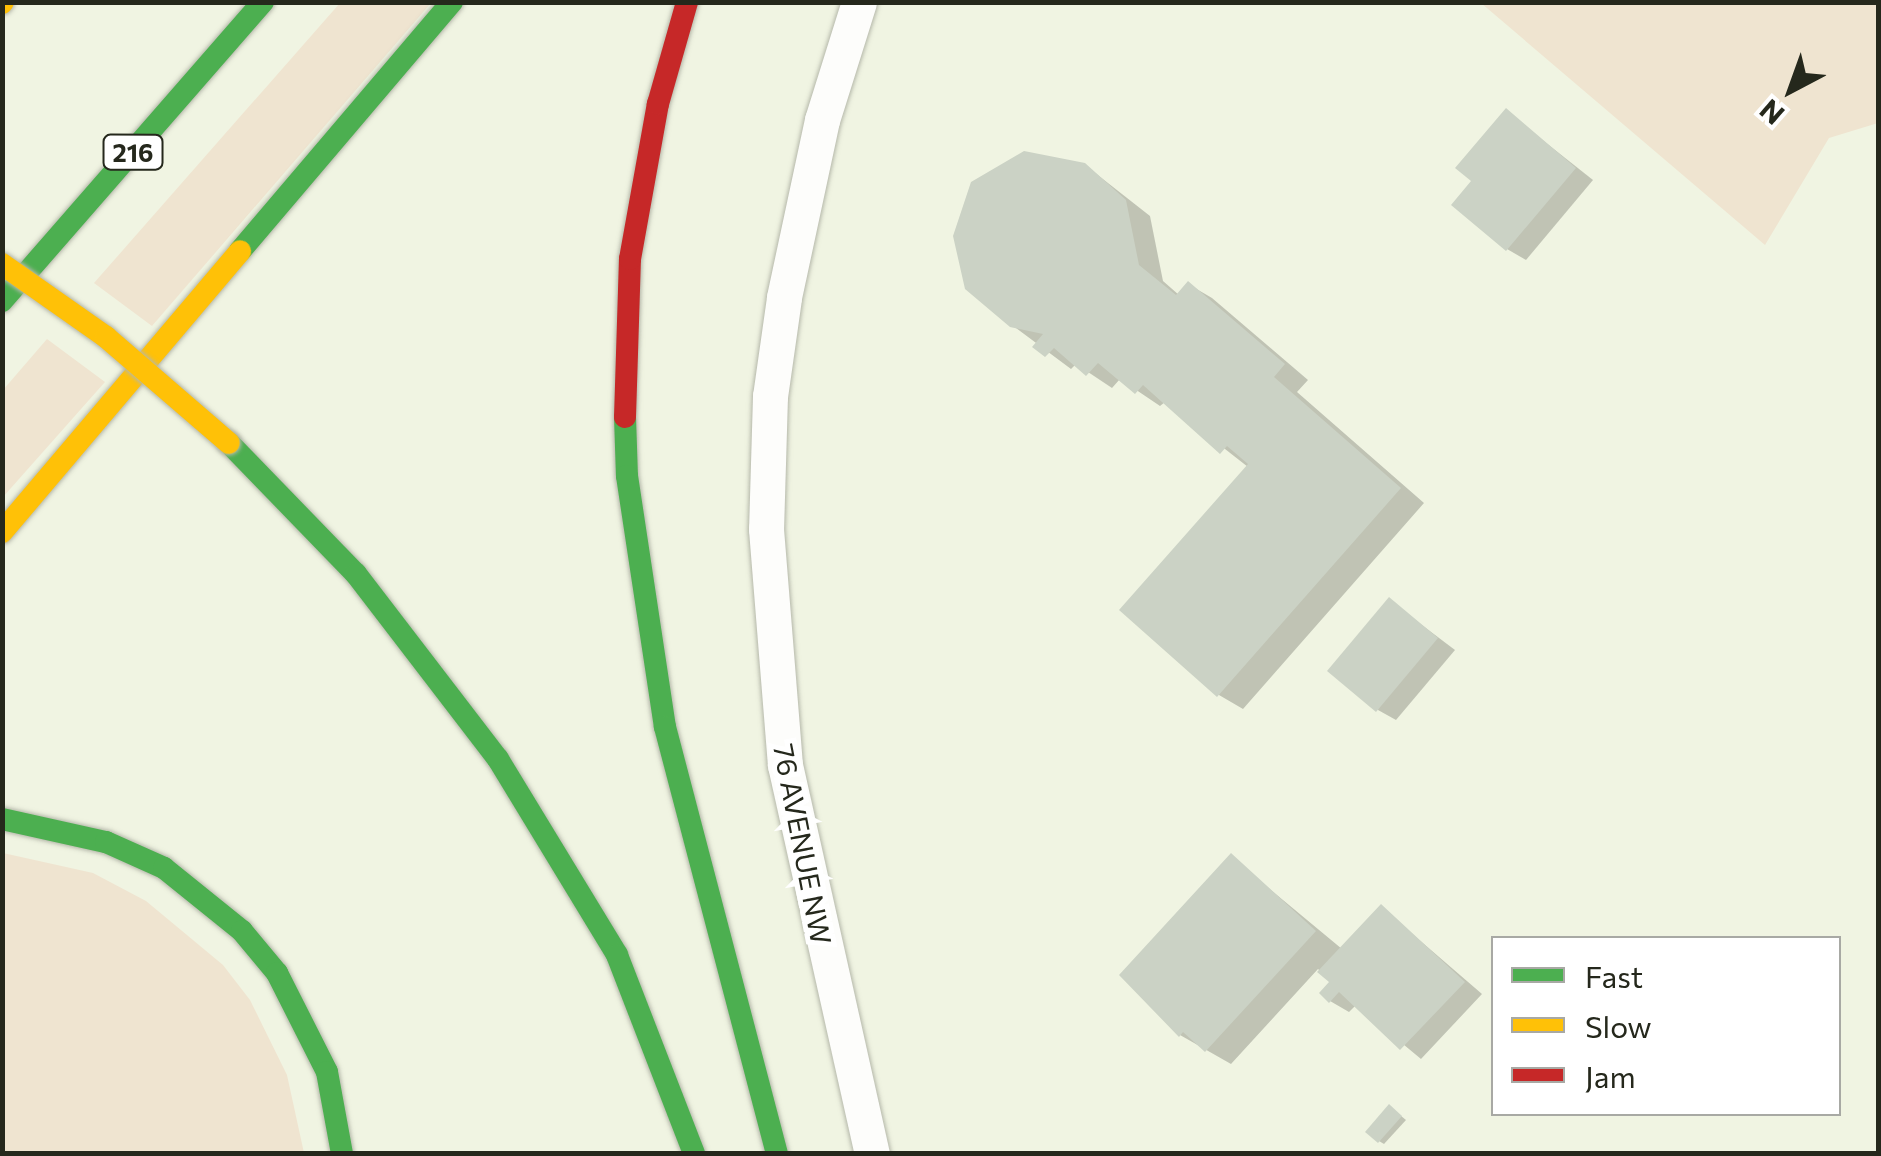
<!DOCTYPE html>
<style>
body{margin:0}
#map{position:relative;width:1881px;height:1156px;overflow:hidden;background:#f0f4e2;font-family:Commissioner,sans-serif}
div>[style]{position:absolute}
.green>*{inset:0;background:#efe4d0}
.shadow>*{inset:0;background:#0003}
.building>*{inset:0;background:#cbd2c5}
.roads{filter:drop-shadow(0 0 2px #b5b8aa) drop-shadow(0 0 2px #b5b8aa)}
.street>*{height:35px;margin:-17.5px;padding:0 17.5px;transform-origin:17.5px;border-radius:17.5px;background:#fdfdfb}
.fast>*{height:22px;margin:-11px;padding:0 11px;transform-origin:11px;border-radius:11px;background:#4caf50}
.slow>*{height:22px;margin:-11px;padding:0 11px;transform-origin:11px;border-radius:11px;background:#ffc107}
.jam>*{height:22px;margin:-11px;padding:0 11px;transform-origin:11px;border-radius:11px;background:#c62828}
.bridges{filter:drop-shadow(0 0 2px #b5b8aa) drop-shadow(0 0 2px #b5b8aa)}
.slow-bridge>*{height:22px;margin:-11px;padding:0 11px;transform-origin:11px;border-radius:11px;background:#ffc107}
span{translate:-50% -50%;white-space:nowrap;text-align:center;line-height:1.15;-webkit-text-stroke:10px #fff;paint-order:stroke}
.shield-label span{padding:2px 8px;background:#fff;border:2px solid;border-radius:8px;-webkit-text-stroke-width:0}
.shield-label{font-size:25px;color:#25281c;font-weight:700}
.street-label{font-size:28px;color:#25281c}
.frame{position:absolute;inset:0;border:5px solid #25281c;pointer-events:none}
.legend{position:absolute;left:1491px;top:936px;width:350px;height:180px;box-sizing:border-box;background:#fff;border:2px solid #a8a9a4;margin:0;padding:12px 18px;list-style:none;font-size:30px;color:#25281c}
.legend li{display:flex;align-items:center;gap:20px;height:50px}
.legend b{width:50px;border:2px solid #a8a9a4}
.north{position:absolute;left:1741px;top:40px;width:100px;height:100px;-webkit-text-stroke:8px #fff;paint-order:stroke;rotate:221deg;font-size:28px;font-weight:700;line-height:40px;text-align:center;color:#25281c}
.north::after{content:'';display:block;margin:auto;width:35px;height:45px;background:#25281c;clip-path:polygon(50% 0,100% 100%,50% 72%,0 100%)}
</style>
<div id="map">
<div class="green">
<i style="clip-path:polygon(340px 3px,431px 3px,152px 326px,94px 283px)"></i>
<i style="clip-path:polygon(1481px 3px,1878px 3px,1878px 123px,1829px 138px,1765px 245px)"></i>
<i style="clip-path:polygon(47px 339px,105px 382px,3px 497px,3px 390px)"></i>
<i style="clip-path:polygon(3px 853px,93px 873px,146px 901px,223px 965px,250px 1000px,287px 1075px,304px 1153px,3px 1153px)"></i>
</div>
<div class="shadow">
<i style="clip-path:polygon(1507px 112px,1593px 180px,1526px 260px,1507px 249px,1475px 181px)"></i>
<i style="clip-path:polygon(1085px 165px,1150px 216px,1163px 281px,1179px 295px,1188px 284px,1212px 298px,1308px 380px,1297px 392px,1424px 503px,1243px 709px,1219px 695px,1248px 467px,1165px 402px,1160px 406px,1120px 379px,1112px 388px,1076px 364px,1071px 369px,1012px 325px)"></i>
<i style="clip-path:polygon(1390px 601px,1455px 650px,1396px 720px,1378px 710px)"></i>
<i style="clip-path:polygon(1231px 857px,1342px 949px,1381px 907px,1482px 994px,1421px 1059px,1356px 1005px,1349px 1012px,1330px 1001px,1332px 982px,1318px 969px,1231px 1064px,1180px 1035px)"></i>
<i style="clip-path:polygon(1395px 1111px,1406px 1120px,1384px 1144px,1379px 1141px)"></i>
</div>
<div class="building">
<i style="clip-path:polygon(1506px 108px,1576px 168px,1506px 251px,1451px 205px,1471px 181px,1455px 168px)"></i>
<i style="clip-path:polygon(1024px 151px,1085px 163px,1126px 200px,1139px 265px,1176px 295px,1188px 281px,1285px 364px,1274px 377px,1401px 488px,1217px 697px,1119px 610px,1248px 464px,1227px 446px,1220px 454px,1143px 385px,1135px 394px,1098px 363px,1086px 376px,1054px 348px,1045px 357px,1032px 347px,1043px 334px,1010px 327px,965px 289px,953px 236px,971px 182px)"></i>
<i style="clip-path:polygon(1389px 597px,1438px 638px,1376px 712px,1327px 671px)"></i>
<i style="clip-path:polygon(1231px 853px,1316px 931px,1205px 1052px,1183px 1032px,1179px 1037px,1119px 975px)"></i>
<i style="clip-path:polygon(1381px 904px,1465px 982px,1400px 1050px,1339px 992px,1329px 1003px,1319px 993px,1329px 982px,1317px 972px)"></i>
<i style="clip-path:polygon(1389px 1104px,1402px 1116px,1378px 1143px,1365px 1132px)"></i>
</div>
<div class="roads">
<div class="street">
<i style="left:859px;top:2px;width:124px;rotate:107.4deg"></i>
<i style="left:822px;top:120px;width:182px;rotate:102.1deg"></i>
<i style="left:784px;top:298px;width:99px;rotate:98.1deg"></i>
<i style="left:770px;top:396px;width:133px;rotate:91.7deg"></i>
<i style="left:766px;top:529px;width:237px;rotate:85.4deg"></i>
<i style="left:785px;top:765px;width:399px;rotate:77.4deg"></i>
</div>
<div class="fast">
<i style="left:240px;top:251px;width:327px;rotate:-49.6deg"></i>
<i style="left:2px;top:301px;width:397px;rotate:-48.9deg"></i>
<i style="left:625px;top:417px;width:59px;rotate:88.1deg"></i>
<i style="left:627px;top:476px;width:254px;rotate:81.4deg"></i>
<i style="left:665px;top:727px;width:441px;rotate:75.3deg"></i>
<i style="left:229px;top:443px;width:182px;rotate:45.9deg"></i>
<i style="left:356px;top:574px;width:233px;rotate:52.5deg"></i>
<i style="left:498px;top:759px;width:229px;rotate:58.7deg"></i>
<i style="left:617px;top:955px;width:213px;rotate:68.8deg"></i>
<i style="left:2px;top:819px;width:107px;rotate:12.5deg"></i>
<i style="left:106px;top:842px;width:64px;rotate:24.1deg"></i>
<i style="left:164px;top:868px;width:100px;rotate:38.9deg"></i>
<i style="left:242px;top:931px;width:55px;rotate:50.2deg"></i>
<i style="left:277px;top:973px;width:111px;rotate:63.2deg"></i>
<i style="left:327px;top:1072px;width:83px;rotate:79.6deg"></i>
</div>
<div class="slow">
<i style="left:2px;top:3px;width:1px;rotate:-45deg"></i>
<i style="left:2px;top:532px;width:368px;rotate:-49.7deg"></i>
</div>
<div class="jam">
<i style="left:625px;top:417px;width:158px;rotate:-88.2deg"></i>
<i style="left:630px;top:259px;width:158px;rotate:-79.8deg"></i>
<i style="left:658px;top:104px;width:106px;rotate:-74.1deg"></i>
</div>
</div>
<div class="bridges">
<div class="slow-bridge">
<i style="left:2px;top:264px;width:127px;rotate:35.1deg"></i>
<i style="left:106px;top:337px;width:162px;rotate:40.8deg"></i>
</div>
</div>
<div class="shield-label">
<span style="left:133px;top:152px">216</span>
</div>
<div class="street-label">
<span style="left:803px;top:844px;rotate:79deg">76 AVENUE NW</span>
</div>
<div class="frame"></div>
<ul class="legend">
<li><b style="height:12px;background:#4caf50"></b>Fast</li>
<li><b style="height:12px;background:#ffc107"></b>Slow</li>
<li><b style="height:12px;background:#c62828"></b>Jam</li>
</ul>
<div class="north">N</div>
</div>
